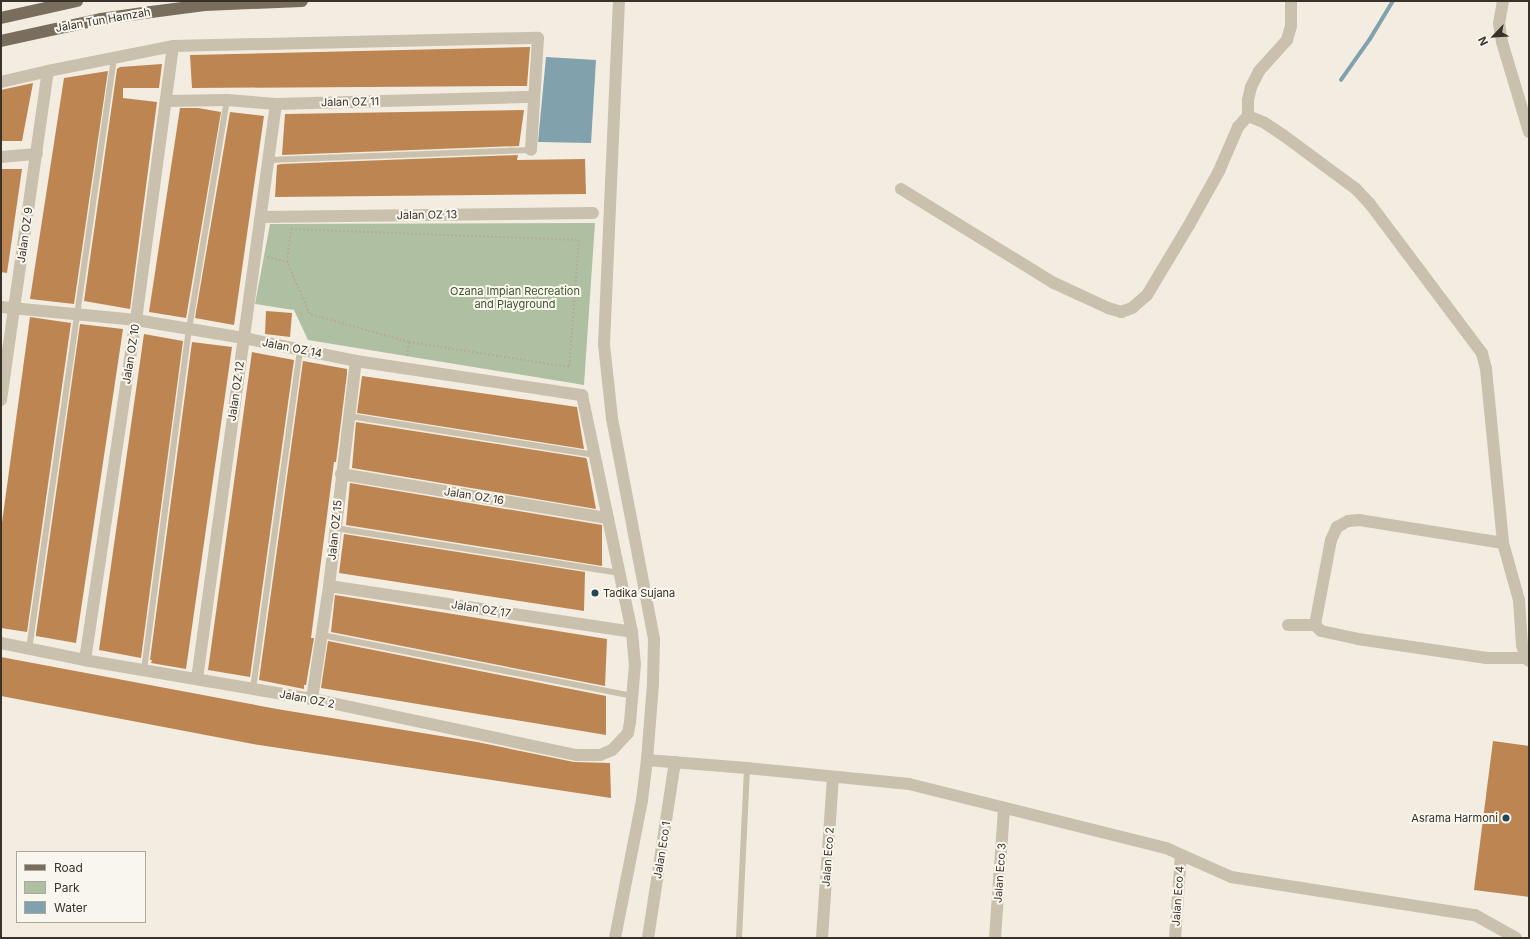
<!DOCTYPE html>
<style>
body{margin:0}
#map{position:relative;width:1530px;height:939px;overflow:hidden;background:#f2ede0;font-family:Inter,sans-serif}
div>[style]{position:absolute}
.green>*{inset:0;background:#aec0a1}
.water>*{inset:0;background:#81a1ad}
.stream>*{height:3.5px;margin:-1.75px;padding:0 1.75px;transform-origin:1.75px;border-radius:1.75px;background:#81a1ad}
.building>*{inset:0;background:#bd8552}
.path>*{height:2px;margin-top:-1px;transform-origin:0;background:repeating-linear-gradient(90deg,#b5ab97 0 2px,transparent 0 4px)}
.lane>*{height:6px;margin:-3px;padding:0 3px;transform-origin:3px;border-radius:3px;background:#c9c0ad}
.street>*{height:12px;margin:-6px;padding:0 6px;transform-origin:6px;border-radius:6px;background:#c9c0ad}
.primary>*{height:12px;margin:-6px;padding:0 6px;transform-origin:6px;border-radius:6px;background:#796d5d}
.dots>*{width:11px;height:11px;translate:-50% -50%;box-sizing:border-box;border:2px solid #f9f6ed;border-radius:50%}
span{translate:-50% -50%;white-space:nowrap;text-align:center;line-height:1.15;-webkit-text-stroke:4px #f9f6ed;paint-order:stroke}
.street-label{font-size:11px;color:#38322b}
.park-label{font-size:11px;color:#3f5430}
.poi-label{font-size:11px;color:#38322b}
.left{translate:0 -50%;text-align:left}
.right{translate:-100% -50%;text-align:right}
.frame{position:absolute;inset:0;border:2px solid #38322b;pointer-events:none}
.legend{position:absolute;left:16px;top:851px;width:130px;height:72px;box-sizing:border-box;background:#f9f6ed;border:1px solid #aca89f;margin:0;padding:5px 7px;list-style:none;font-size:12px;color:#38322b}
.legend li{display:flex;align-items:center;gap:8px;height:20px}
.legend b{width:20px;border:1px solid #aca89f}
.north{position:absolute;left:1474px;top:16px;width:40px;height:40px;-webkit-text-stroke:3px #f9f6ed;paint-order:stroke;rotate:245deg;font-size:11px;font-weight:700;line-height:16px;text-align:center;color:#38322b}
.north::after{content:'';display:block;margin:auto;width:14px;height:18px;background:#38322b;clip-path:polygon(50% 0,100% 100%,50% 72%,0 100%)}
</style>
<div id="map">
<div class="green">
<i style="clip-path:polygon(595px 223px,584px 385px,308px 340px,294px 310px,255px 304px,270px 224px)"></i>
</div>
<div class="water">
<i style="clip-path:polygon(546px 57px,596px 60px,591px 143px,538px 142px)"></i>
</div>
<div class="stream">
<i style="left:1341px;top:80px;width:50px;rotate:-54.7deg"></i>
<i style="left:1370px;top:39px;width:44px;rotate:-58.8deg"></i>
</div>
<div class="building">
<i style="clip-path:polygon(530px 47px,527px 86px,192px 88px,190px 55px)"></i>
<i style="clip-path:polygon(162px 64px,159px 88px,123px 88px,123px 98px,157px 102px,130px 309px,84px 301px,117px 69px,120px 67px)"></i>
<i style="clip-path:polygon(108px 71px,74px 304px,30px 299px,64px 78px)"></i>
<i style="clip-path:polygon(33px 83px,22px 141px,1px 141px,1px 90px)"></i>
<i style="clip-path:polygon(180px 108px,198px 108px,221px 112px,186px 318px,149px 312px)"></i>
<i style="clip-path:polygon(524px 110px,519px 146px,282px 155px,285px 114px)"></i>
<i style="clip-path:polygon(230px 112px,264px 116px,234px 325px,195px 318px)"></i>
<i style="clip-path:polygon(518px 155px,517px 160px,585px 159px,586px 194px,275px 197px,277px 165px,281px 164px)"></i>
<i style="clip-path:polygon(1px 169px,22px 169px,7px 273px,1px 272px)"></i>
<i style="clip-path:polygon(266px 311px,292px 313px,290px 337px,265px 334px)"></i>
<i style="clip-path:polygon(30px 317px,71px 323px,27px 632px,1px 628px,1px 530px)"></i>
<i style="clip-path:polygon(80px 324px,123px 329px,76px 643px,36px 636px,36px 634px)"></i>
<i style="clip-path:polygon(144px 334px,183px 341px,141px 658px,99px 650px)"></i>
<i style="clip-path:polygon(192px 342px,232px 347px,186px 669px,151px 663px,152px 660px,150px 660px)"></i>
<i style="clip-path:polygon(252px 352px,294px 360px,250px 677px,208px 670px)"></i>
<i style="clip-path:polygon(303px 361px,347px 369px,347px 374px,336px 462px,334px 462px,311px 638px,314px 638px,306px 685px,304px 685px,304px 689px,259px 680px)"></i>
<i style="clip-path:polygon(362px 376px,577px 407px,584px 449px,357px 413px)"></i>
<i style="clip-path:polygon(356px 422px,586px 458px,587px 460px,596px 509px,352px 468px)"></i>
<i style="clip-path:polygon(350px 483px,602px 525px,602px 566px,346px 525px)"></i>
<i style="clip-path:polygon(344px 534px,585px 572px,584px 611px,339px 573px)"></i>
<i style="clip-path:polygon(335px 595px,607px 639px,605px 686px,331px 632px)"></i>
<i style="clip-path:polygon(328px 641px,606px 696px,606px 735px,321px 688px)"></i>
<i style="clip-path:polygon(1px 657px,277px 709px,477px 742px,574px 762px,610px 763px,611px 798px,253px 744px,1px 696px)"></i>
<i style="clip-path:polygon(1493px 741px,1529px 746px,1529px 897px,1474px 890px)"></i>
</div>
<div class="path">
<i style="left:291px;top:229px;width:288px;rotate:2.2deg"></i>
<i style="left:579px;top:240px;width:127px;rotate:94.5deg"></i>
<i style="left:569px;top:367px;width:162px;rotate:-171.1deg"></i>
<i style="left:409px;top:342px;width:103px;rotate:-164.2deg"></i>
<i style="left:310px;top:314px;width:57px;rotate:-113.9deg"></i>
<i style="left:287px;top:262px;width:33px;rotate:-83deg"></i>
<i style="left:267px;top:257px;width:21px;rotate:14deg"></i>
<i style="left:407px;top:356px;width:14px;rotate:-82deg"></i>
</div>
<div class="lane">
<i style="left:268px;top:160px;width:263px;rotate:-2.2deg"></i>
<i style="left:349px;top:416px;width:248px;rotate:9deg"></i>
<i style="left:335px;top:528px;width:288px;rotate:9deg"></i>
<i style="left:322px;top:635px;width:316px;rotate:11.1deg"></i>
<i style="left:29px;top:649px;width:597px;rotate:-81.82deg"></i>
<i style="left:144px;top:670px;width:344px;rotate:-82.5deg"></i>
<i style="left:189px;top:329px;width:232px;rotate:-80.6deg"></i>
<i style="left:253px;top:689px;width:342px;rotate:-82.1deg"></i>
<i style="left:739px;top:938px;width:170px;rotate:-87.3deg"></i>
</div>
<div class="street">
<i style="left:1503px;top:1px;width:22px;rotate:100deg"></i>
<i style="left:1499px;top:23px;width:19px;rotate:81deg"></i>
<i style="left:1502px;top:42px;width:94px;rotate:73.3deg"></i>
<i style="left:1px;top:82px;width:48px;rotate:-13.2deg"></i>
<i style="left:48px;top:71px;width:127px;rotate:-11.3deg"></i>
<i style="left:173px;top:46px;width:365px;rotate:-1.3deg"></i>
<i style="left:538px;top:38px;width:112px;rotate:93.6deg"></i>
<i style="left:166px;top:101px;width:61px;rotate:-0.9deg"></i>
<i style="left:227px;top:100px;width:49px;rotate:4.7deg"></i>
<i style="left:276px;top:104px;width:258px;rotate:-1.6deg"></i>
<i style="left:1248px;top:116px;width:18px;rotate:22deg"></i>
<i style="left:1265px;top:123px;width:22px;rotate:34deg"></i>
<i style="left:1283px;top:135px;width:91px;rotate:36.5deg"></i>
<i style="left:1356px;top:189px;width:21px;rotate:47deg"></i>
<i style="left:1370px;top:204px;width:186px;rotate:53.1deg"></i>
<i style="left:1482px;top:353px;width:16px;rotate:76deg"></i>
<i style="left:1486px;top:369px;width:175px;rotate:84.4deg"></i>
<i style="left:1503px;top:543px;width:59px;rotate:74.3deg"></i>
<i style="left:1519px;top:600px;width:45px;rotate:86.2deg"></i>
<i style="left:1522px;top:645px;width:14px;rotate:73deg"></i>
<i style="left:1526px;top:658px;width:4px;rotate:45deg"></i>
<i style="left:1248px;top:116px;width:16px;rotate:-90deg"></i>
<i style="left:1248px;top:100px;width:13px;rotate:-77deg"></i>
<i style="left:1251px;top:87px;width:18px;rotate:-63deg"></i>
<i style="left:1259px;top:71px;width:42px;rotate:-47.9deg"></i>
<i style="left:1287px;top:40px;width:15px;rotate:-74deg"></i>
<i style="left:1291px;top:26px;width:25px;rotate:-90deg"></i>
<i style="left:1px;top:157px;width:36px;rotate:-5deg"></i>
<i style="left:901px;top:189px;width:180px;rotate:31.6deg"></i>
<i style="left:1054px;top:283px;width:60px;rotate:24.8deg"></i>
<i style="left:1108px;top:308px;width:14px;rotate:17deg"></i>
<i style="left:1121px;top:312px;width:12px;rotate:-20deg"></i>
<i style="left:1132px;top:308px;width:20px;rotate:-41deg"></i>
<i style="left:1147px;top:295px;width:82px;rotate:-59deg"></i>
<i style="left:1189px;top:225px;width:62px;rotate:-60.9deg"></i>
<i style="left:1219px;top:171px;width:48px;rotate:-66.6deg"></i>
<i style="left:1238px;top:127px;width:15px;rotate:-48deg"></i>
<i style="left:261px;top:217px;width:332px;rotate:-0.7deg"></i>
<i style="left:1px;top:307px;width:136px;rotate:5.5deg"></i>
<i style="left:136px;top:320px;width:109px;rotate:9.5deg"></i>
<i style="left:244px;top:338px;width:114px;rotate:11.6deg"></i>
<i style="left:356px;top:361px;width:229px;rotate:8.6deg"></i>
<i style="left:582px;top:395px;width:242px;rotate:78.1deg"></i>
<i style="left:632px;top:632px;width:32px;rotate:85deg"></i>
<i style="left:635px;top:664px;width:58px;rotate:94.9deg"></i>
<i style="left:630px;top:722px;width:11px;rotate:100deg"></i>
<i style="left:628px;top:733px;width:23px;rotate:133deg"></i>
<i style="left:612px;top:750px;width:13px;rotate:157deg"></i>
<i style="left:600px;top:755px;width:24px;rotate:180deg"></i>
<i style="left:576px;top:755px;width:270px;rotate:-168deg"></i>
<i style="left:312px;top:699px;width:230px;rotate:-170.3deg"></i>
<i style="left:85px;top:660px;width:86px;rotate:-168.6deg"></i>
<i style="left:1px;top:400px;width:332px;rotate:-81.9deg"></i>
<i style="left:341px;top:474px;width:270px;rotate:9.4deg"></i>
<i style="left:1503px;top:543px;width:145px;rotate:-170.9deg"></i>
<i style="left:1360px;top:520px;width:12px;rotate:175deg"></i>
<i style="left:1348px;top:521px;width:13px;rotate:151deg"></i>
<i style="left:1337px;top:527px;width:14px;rotate:115deg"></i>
<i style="left:1331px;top:540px;width:86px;rotate:100.7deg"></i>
<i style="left:1315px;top:625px;width:8px;rotate:45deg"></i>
<i style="left:1321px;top:631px;width:38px;rotate:12deg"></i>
<i style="left:1358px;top:639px;width:130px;rotate:8.4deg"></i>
<i style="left:1487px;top:658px;width:39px"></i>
<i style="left:329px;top:586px;width:306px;rotate:8.6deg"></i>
<i style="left:1288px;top:625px;width:27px"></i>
<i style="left:85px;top:660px;width:344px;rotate:-81.5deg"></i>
<i style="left:136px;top:320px;width:276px;rotate:-82.3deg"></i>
<i style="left:197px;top:679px;width:580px;rotate:-82.18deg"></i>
<i style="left:312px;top:699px;width:114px;rotate:-81.4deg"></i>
<i style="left:329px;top:586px;width:227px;rotate:-83.2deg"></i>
<i style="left:647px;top:760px;width:100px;rotate:4.6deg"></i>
<i style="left:747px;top:768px;width:163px;rotate:5.6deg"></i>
<i style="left:909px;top:784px;width:265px;rotate:14deg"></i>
<i style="left:1166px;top:848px;width:71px;rotate:24deg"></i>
<i style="left:1231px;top:877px;width:247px;rotate:8.9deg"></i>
<i style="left:1475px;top:915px;width:47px;rotate:29.3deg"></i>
<i style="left:615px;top:938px;width:141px;rotate:-78.9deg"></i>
<i style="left:642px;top:800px;width:40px;rotate:-82.9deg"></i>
<i style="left:647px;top:760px;width:77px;rotate:-85.5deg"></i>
<i style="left:653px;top:683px;width:44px;rotate:-88.7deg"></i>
<i style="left:654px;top:639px;width:225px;rotate:-100.8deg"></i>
<i style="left:612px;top:418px;width:74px;rotate:-96.2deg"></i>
<i style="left:604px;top:344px;width:343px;rotate:-87.5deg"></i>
<i style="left:648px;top:938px;width:178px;rotate:-81.3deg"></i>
<i style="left:822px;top:938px;width:161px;rotate:-86.1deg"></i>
<i style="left:995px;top:938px;width:130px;rotate:-86deg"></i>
<i style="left:1175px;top:938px;width:83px;rotate:-85.9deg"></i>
</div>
<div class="primary">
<i style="left:1px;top:18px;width:78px;rotate:-12.6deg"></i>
<i style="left:1px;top:41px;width:102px;rotate:-12.4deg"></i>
<i style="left:101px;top:19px;width:50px;rotate:-8deg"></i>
<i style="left:151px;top:12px;width:54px;rotate:-7.4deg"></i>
<i style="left:205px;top:5px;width:97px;rotate:-2.4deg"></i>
</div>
<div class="dots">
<i style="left:595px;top:593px;background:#234757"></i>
<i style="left:1506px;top:818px;background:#234757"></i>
</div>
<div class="street-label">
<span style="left:103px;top:20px;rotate:-10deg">Jalan Tun Hamzah</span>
<span style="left:350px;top:102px;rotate:-1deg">Jalan OZ 11</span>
<span style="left:427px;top:215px;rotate:-1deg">Jalan OZ 13</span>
<span style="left:25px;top:235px;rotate:-82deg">Jalan OZ 9</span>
<span style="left:292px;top:348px;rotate:11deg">Jalan OZ 14</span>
<span style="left:131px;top:354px;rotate:-81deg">Jalan OZ 10</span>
<span style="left:236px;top:391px;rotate:-82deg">Jalan OZ 12</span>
<span style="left:474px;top:496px;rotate:9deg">Jalan OZ 16</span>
<span style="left:335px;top:530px;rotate:-84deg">Jalan OZ 15</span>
<span style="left:481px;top:609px;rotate:9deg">Jalan OZ 17</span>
<span style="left:307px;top:699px;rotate:11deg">Jalan OZ 2</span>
<span style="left:662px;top:850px;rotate:-81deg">Jalan Eco 1</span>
<span style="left:828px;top:857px;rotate:-86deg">Jalan Eco 2</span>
<span style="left:1000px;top:873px;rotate:-86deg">Jalan Eco 3</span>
<span style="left:1178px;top:896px;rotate:-86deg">Jalan Eco 4</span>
</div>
<div class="park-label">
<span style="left:515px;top:298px">Ozana Impian Recreation<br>and Playground</span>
</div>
<div class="poi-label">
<span class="left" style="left:603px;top:593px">Tadika Sujana</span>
<span class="right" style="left:1498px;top:818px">Asrama Harmoni</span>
</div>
<div class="frame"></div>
<ul class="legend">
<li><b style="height:5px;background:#796d5d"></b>Road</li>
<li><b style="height:11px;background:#aec0a1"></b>Park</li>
<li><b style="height:11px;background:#81a1ad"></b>Water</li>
</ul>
<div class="north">N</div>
</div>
